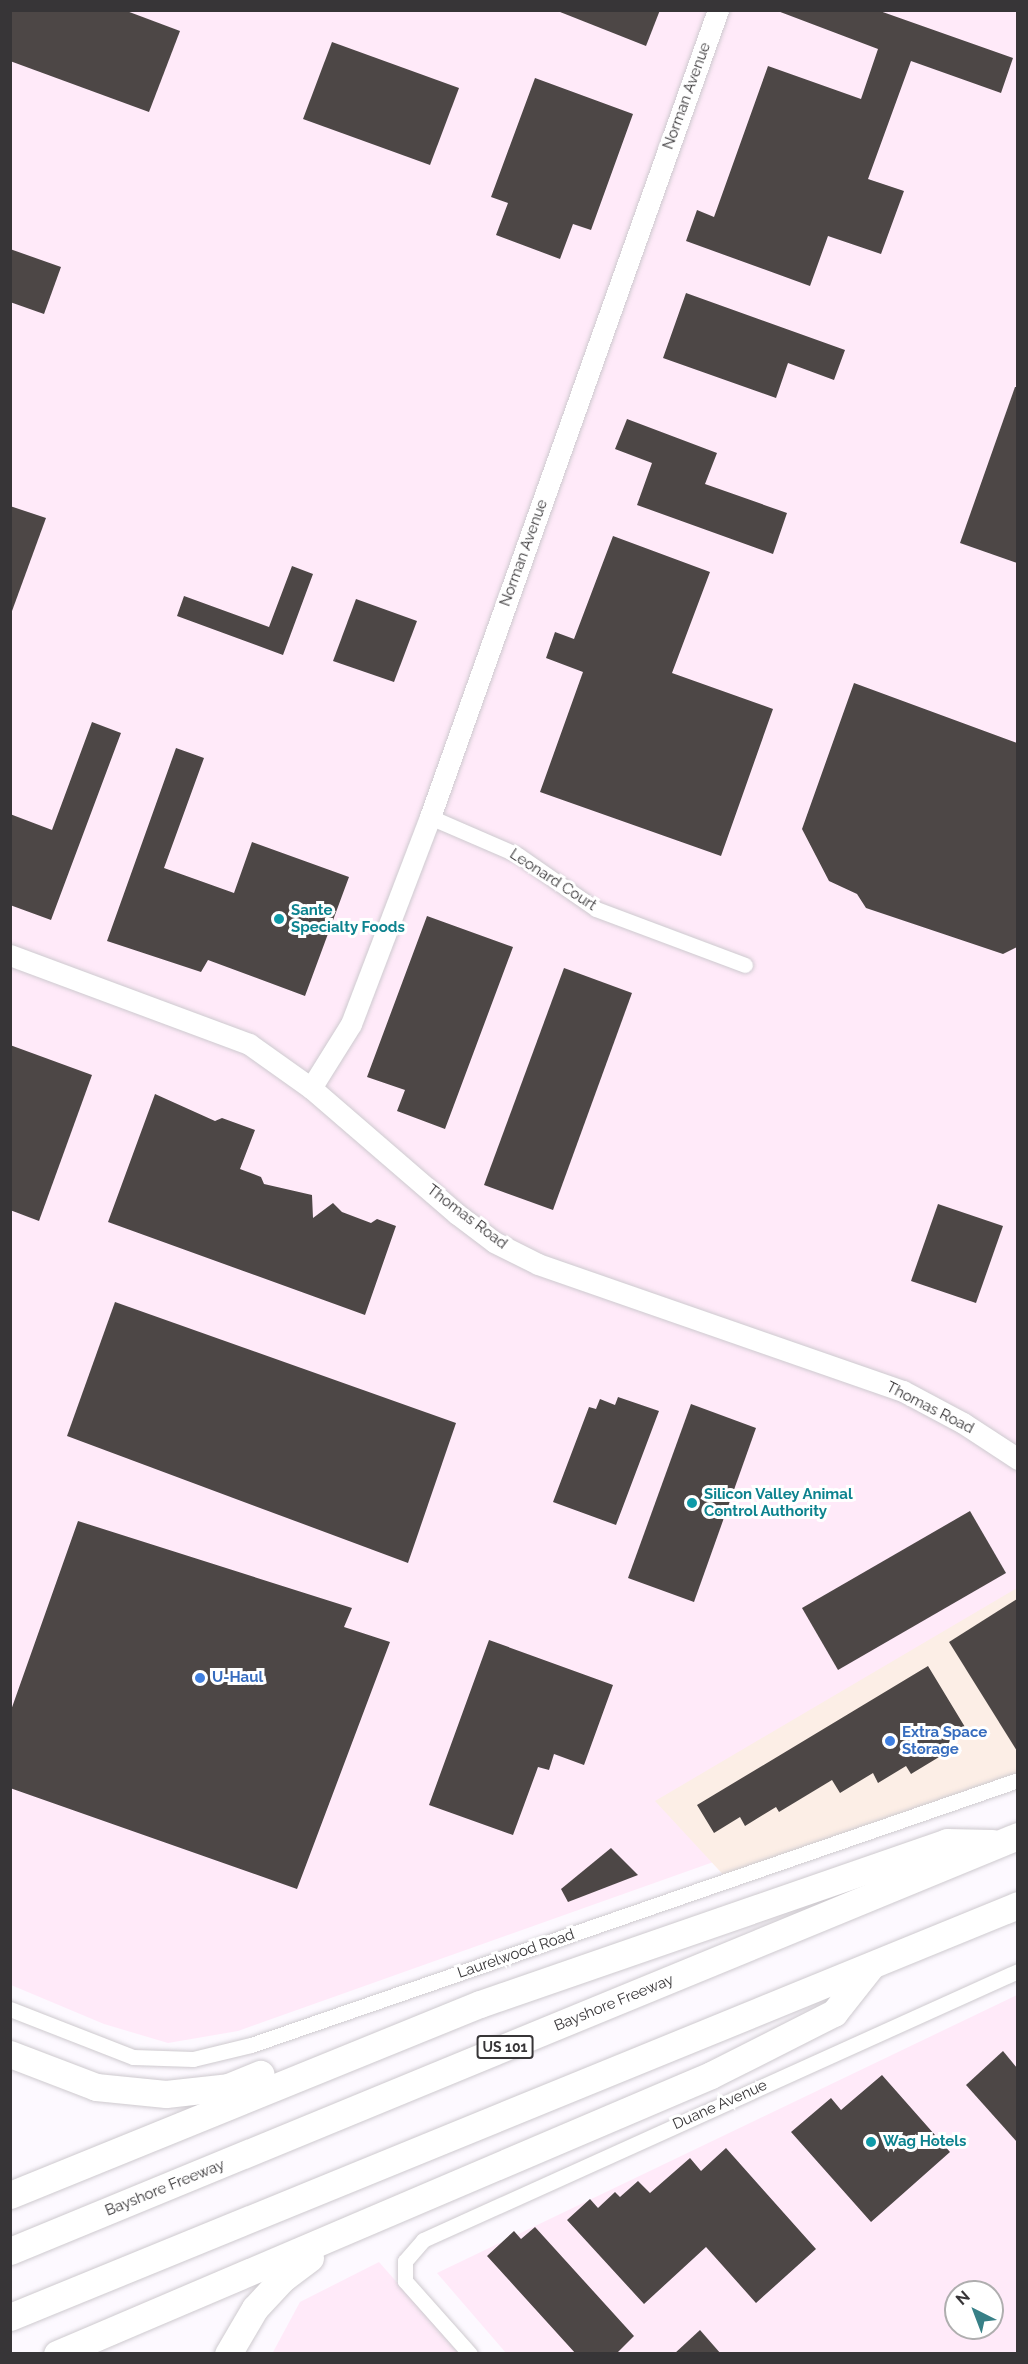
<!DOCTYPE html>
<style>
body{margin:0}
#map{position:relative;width:1028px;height:2364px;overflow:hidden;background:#fdf9ff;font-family:Raleway,sans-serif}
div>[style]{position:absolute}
.commercial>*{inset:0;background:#ffeaf9}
.industrial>*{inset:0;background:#fceee6}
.building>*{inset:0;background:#4d4746}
.roads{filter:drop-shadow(0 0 2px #cecacf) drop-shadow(0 0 2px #cecacf)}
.street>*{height:15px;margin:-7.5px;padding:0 7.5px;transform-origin:7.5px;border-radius:7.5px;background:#fff}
.secondary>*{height:21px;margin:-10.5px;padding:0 10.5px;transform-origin:10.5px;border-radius:10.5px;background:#fff}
.highway>*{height:27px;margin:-13.5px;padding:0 13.5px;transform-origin:13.5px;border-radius:13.5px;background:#fff}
.dots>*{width:16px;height:16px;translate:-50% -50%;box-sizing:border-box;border:3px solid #fff;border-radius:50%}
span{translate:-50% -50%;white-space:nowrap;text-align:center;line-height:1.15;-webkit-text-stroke:6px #fff;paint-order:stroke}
.shield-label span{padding:2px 4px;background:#fff;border:2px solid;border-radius:4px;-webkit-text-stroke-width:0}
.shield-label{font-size:14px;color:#373537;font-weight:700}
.street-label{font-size:15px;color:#373537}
.culture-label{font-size:15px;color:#0d838f;font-weight:700}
.left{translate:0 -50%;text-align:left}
.shop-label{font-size:15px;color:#366cbe;font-weight:700}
.frame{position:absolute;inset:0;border:12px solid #373537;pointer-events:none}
.north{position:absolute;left:944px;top:2280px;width:60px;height:60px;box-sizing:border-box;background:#fff;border:2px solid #afaeaf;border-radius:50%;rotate:318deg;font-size:16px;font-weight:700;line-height:24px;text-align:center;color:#373537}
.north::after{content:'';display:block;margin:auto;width:21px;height:27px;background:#388087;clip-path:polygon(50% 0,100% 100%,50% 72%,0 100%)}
</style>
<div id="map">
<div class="commercial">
<i style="clip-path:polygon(10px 11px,1017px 11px,1017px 1754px,238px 2031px,168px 2043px,104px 2024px,11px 1985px)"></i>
<i style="clip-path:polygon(evenodd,1017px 1995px,1017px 2353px,506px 2353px,437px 2273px,1017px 1995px,956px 2292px,992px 2292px,992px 2328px,956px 2328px,956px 2292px)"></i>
<i style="clip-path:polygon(379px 2262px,459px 2353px,272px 2354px,300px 2302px)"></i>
</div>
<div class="industrial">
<i style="clip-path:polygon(1017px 1588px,1017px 1780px,729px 1881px,655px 1801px)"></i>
</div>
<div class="building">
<i style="clip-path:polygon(10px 10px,124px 10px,180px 31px,149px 112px,10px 61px)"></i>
<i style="clip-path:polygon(555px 10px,660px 10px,646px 46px)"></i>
<i style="clip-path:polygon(775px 10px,877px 10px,1013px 58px,1001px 93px,911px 61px,868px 179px,904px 191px,881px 254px,828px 236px,810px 286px,686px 241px,697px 210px,714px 217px,768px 66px,861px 99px,878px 49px)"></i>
<i style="clip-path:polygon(332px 42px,459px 88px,430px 165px,303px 119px)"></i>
<i style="clip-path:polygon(535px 78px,633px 114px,591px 230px,573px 224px,560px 259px,496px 235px,508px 203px,491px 197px)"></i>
<i style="clip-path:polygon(10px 249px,61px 267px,44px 314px,10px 302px)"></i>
<i style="clip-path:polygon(686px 293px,845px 350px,834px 380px,788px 363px,776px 398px,663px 358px)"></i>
<i style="clip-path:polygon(1015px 387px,1017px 387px,1017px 563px,960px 543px)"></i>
<i style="clip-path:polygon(627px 419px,717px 453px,705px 484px,787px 513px,773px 554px,637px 505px,652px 463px,615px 449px)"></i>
<i style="clip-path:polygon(10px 506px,46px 518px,12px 611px,10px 611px)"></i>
<i style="clip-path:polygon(613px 536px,710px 572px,672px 673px,773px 709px,721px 856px,540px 792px,583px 672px,546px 658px,555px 632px,574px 639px)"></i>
<i style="clip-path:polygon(292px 566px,313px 574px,283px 655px,177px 616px,184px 596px,269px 627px)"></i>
<i style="clip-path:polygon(356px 599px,417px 621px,394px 682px,333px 661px)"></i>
<i style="clip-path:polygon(854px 683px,1017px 743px,1017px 947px,1003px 954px,866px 908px,857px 894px,829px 881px,802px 829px)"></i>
<i style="clip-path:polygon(92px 722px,121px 733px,51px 920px,10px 905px,10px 814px,52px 830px)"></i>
<i style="clip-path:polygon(176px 748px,204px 758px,164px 868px,234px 893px,252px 842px,349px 877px,305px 996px,208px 960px,201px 972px,107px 941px)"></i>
<i style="clip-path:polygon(427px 916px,513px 947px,445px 1129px,397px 1111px,405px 1090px,367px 1077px)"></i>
<i style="clip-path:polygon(564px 968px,632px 993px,553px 1210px,484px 1185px)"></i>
<i style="clip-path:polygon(10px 1045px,92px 1075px,39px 1221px,10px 1210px)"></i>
<i style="clip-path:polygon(155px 1094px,215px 1121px,222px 1118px,255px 1130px,240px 1169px,261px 1177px,264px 1184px,312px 1195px,313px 1218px,333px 1203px,342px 1212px,371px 1223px,377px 1219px,396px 1226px,365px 1315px,108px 1222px)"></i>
<i style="clip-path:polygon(938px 1204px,1003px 1226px,976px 1303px,911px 1281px)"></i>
<i style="clip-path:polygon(115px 1302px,456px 1423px,408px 1563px,67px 1436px)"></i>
<i style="clip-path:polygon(618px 1397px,659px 1411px,616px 1525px,553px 1502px,589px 1407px,596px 1409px,600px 1399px,615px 1405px)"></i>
<i style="clip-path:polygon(691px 1404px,756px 1428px,694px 1602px,628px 1578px)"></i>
<i style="clip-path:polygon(970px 1511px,1006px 1573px,838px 1670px,802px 1608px)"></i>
<i style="clip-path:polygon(78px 1521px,352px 1608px,344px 1627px,390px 1642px,297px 1889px,10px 1788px,10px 1713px)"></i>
<i style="clip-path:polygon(1017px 1599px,1017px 1751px,949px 1642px)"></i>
<i style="clip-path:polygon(489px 1640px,613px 1685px,584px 1765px,554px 1754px,549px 1770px,538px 1767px,513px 1835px,429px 1805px)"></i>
<i style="clip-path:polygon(928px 1666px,968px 1732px,945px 1745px,949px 1751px,911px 1774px,906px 1766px,878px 1783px,873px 1773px,840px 1793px,832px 1780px,779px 1812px,776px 1807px,745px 1826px,740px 1817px,714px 1833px,697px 1805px)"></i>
<i style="clip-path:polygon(611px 1848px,638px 1875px,568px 1902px,561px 1889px)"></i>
<i style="clip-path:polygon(1003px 2051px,1017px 2068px,1017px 2142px,966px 2085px)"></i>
<i style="clip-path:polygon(882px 2075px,950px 2152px,871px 2222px,791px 2132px,831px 2098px,841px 2110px)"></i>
<i style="clip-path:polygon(726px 2148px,816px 2249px,756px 2303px,706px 2247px,644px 2304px,567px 2220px,590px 2199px,598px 2208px,615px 2192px,620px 2197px,638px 2181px,650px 2193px,690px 2158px,701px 2171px)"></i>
<i style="clip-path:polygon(535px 2227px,634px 2336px,616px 2354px,576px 2354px,487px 2256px,514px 2231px,521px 2239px)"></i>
<i style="clip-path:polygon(700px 2330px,721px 2354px,674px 2354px)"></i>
</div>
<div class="roads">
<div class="street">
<i style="left:430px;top:817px;width:96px;rotate:23.4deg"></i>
<i style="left:518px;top:855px;width:95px;rotate:34.7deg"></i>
<i style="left:596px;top:909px;width:159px;rotate:20.6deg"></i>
<i style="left:10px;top:2009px;width:132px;rotate:21.3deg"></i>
<i style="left:133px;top:2057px;width:60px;rotate:1.9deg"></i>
<i style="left:193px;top:2059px;width:60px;rotate:-13.6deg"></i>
<i style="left:251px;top:2045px;width:811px;rotate:-19.06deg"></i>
<i style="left:470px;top:2354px;width:98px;rotate:-131.7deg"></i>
<i style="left:405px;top:2281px;width:20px;rotate:-90deg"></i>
<i style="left:405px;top:2261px;width:28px;rotate:-49deg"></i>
<i style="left:423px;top:2240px;width:653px;rotate:-24.33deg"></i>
</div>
<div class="secondary">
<i style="left:10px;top:955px;width:255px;rotate:20.4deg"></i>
<i style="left:249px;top:1044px;width:76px;rotate:35.4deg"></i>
<i style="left:311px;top:1088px;width:193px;rotate:40.8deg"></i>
<i style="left:457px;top:1214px;width:46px;rotate:37.1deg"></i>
<i style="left:494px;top:1242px;width:49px;rotate:26.6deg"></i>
<i style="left:538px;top:1264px;width:386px;rotate:19.2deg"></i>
<i style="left:903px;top:1391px;width:68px;rotate:28.1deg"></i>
<i style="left:963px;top:1423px;width:66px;rotate:33.2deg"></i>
<i style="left:311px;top:1088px;width:75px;rotate:-58deg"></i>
<i style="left:351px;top:1024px;width:222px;rotate:-69.1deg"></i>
<i style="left:430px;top:817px;width:857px;rotate:-70.36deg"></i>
</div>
<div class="highway">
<i style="left:10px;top:2054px;width:92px;rotate:21deg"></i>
<i style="left:96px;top:2087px;width:70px;rotate:5.7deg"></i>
<i style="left:166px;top:2094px;width:62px;rotate:-6.4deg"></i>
<i style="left:228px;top:2087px;width:35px;rotate:-22deg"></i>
<i style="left:10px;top:2195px;width:507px;rotate:-22.12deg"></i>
<i style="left:480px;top:2004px;width:494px;rotate:-19.1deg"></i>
<i style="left:947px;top:1842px;width:45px;rotate:1.3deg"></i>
<i style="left:10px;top:2251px;width:1090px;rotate:-22.38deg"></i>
<i style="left:10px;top:2317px;width:1089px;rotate:-22.23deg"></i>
<i style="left:57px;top:2354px;width:711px;rotate:-23.1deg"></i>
<i style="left:711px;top:2075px;width:138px;rotate:-26.8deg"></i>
<i style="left:834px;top:2013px;width:60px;rotate:-51.8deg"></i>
<i style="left:228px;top:2354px;width:53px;rotate:-59.6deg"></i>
<i style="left:255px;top:2308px;width:40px;rotate:-47deg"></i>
<i style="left:282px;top:2279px;width:35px;rotate:-37deg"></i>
</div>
</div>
<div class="dots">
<i style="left:279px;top:919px;background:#0f9aa8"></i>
<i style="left:692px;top:1503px;background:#0f9aa8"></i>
<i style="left:200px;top:1678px;background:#3f7fe0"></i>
<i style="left:890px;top:1741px;background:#3f7fe0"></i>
<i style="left:871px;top:2142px;background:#0f9aa8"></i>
</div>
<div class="shield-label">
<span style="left:505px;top:2047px">US 101</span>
</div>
<div class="street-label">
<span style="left:687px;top:96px;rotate:-70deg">Norman Avenue</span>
<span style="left:524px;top:553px;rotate:-70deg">Norman Avenue</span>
<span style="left:553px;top:880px;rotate:33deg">Leonard Court</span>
<span style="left:467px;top:1217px;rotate:37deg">Thomas Road</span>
<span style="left:930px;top:1408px;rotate:27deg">Thomas Road</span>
<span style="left:516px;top:1954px;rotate:-19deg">Laurelwood Road</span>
<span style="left:614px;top:2003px;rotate:-22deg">Bayshore Freeway</span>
<span style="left:720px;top:2105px;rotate:-24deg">Duane Avenue</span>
<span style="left:165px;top:2188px;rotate:-22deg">Bayshore Freeway</span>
</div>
<div class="culture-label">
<span class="left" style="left:291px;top:919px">Sante<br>Specialty Foods</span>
<span class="left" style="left:704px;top:1503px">Silicon Valley Animal<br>Control Authority</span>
<span class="left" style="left:883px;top:2142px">Wag Hotels</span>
</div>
<div class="shop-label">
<span class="left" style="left:212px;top:1678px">U-Haul</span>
<span class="left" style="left:902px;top:1741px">Extra Space<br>Storage</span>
</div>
<div class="frame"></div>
<div class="north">N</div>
</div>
